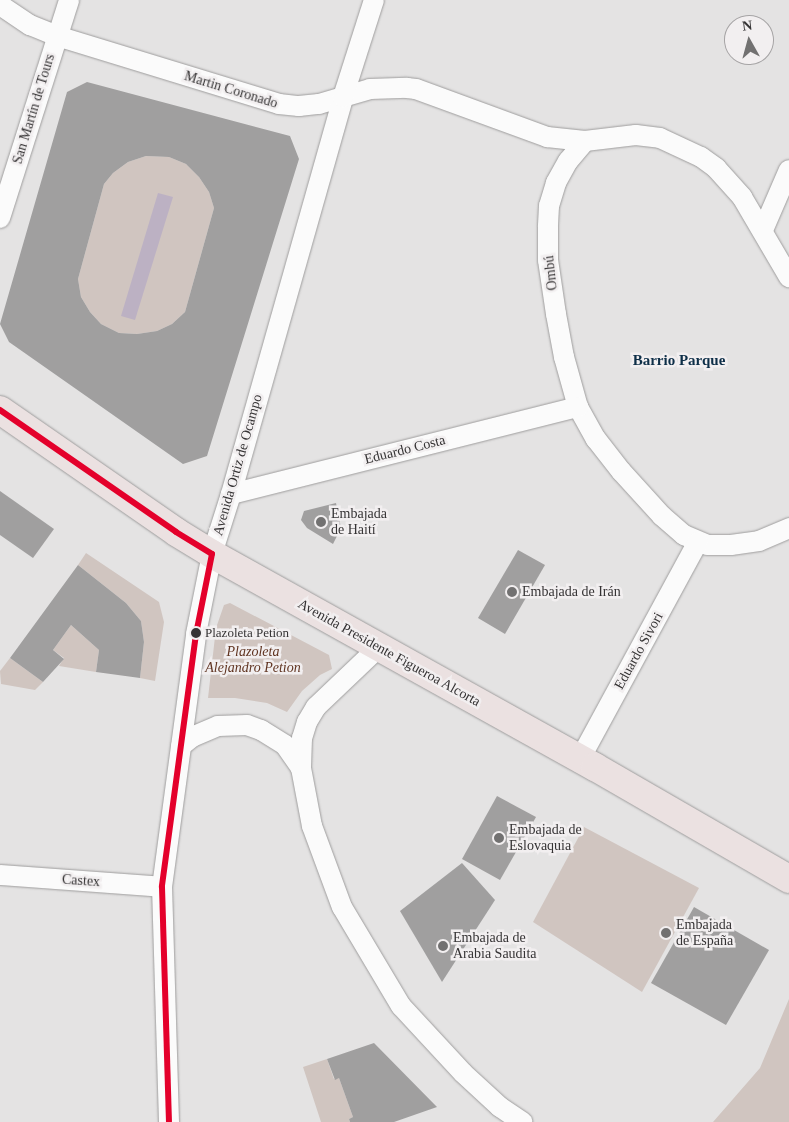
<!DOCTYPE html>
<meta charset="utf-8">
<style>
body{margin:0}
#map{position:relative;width:789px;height:1122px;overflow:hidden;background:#e4e3e3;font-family:"Times New Roman",serif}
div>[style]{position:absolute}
.green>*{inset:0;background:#d0c5c0}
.water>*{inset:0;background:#bcb1c3}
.building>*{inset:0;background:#a09f9f}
.roads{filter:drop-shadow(0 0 1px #9e9d9d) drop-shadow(0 0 1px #9e9d9d)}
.street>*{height:20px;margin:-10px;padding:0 10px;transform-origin:10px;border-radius:10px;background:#fbfbfb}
.primary>*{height:28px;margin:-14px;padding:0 14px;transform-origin:14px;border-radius:14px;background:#ebe1e1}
.bus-1>*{height:6px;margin:-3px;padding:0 3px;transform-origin:3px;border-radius:3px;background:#e4002b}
.dots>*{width:14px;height:14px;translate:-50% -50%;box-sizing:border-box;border:2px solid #f2eff0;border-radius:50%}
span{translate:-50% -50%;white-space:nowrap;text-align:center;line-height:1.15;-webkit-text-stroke:5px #f2eff0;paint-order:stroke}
.bus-label{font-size:13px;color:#353334}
.left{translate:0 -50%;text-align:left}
.street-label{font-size:14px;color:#353334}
.poi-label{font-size:14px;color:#353334}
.park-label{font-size:14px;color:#603421;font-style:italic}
.neighbourhood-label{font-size:15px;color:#0e2f48;font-weight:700}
.north{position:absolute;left:724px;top:15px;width:50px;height:50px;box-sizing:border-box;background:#f2eff0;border:1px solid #a6a4a5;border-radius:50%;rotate:353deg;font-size:14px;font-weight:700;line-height:20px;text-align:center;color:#353334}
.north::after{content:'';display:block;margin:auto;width:18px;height:22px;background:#727171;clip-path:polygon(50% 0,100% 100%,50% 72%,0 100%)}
</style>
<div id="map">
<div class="green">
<i style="clip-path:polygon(146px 156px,169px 157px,186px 164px,199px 177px,209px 192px,214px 208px,185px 312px,172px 324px,157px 331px,137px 334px,119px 333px,101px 324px,90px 312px,81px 297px,78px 279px,104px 184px,113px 173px,128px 162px)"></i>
<i style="clip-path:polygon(86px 553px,159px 602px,164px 622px,155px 681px,140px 678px,144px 642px,141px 621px,126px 603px,78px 565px)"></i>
<i style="clip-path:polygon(230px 603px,329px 655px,332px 669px,320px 675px,302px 691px,287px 712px,267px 703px,235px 698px,208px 698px,216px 628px,224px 605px)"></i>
<i style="clip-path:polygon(71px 625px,99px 650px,96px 672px,59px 666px,64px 658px,53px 650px)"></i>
<i style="clip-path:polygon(10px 658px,43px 682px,35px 690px,1px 684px,0 671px)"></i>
<i style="clip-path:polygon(584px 827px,699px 888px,642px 992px,533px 922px)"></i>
<i style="clip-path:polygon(789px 999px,789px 1122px,713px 1122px,760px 1068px)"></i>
<i style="clip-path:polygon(327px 1059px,334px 1079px,339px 1078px,353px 1117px,349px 1119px,350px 1122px,321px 1122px,303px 1067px)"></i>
</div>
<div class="water">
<i style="clip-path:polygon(158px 193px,173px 197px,135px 320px,121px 316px)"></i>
</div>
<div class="building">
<i style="clip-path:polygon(evenodd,87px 82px,290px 136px,299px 159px,207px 456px,183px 464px,9px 342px,0 324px,67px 92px,87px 82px,146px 156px,169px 157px,186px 164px,199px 177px,209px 192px,214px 208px,185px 312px,172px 324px,157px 331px,137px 334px,119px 333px,101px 324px,90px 312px,81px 297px,78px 279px,104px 184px,113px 173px,128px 162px,146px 156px)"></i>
<i style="clip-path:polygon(0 491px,54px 529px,33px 558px,0 535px)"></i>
<i style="clip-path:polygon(336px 503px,341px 528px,333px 544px,307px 528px,301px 520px,304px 511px)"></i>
<i style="clip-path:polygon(518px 550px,545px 565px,505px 634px,478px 618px)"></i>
<i style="clip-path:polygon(78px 565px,126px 603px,141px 621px,144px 642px,140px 678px,96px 672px,99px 650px,71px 625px,53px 650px,64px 659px,43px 682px,10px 658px)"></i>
<i style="clip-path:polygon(497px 796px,536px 817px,500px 880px,462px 859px)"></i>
<i style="clip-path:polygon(462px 863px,495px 900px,442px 982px,400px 911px)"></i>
<i style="clip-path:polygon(694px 907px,769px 950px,726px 1025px,651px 983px)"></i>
<i style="clip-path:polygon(374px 1043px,437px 1107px,394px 1122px,350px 1122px,349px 1119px,353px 1117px,339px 1078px,335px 1080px,327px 1059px)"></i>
</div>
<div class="roads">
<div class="street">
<i style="left:0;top:5px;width:36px;rotate:34deg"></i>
<i style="left:30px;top:25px;width:29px;rotate:22deg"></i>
<i style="left:57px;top:36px;width:232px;rotate:17deg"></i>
<i style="left:279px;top:104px;width:20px;rotate:6deg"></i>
<i style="left:299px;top:106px;width:20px;rotate:-6deg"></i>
<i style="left:319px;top:104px;width:53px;rotate:-16.4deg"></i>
<i style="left:370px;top:89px;width:37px;rotate:-2deg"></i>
<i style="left:407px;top:88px;width:9px;rotate:6deg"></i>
<i style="left:416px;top:89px;width:140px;rotate:20.1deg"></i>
<i style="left:547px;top:137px;width:38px;rotate:6deg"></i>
<i style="left:585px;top:141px;width:51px;rotate:-6.7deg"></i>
<i style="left:636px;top:135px;width:24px;rotate:7deg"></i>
<i style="left:660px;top:138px;width:45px;rotate:24.9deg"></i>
<i style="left:701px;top:157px;width:19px;rotate:36deg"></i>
<i style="left:716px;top:168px;width:39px;rotate:48deg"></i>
<i style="left:742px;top:197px;width:93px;rotate:59.6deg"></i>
<i style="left:585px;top:141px;width:26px;rotate:130deg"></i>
<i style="left:568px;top:161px;width:25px;rotate:119deg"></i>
<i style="left:556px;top:183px;width:24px;rotate:107deg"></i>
<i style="left:549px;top:206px;width:21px;rotate:93deg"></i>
<i style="left:548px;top:227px;width:33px;rotate:90deg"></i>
<i style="left:548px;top:260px;width:55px;rotate:81.6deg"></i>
<i style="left:556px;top:314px;width:44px;rotate:79.5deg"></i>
<i style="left:564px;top:357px;width:52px;rotate:74.4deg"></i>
<i style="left:578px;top:407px;width:37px;rotate:61deg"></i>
<i style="left:596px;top:439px;width:41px;rotate:52deg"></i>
<i style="left:621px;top:471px;width:61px;rotate:47.7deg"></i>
<i style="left:662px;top:516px;width:29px;rotate:41deg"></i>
<i style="left:684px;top:535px;width:25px;rotate:23deg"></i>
<i style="left:707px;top:545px;width:24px"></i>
<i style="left:731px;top:545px;width:28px;rotate:-8deg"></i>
<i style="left:759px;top:541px;width:33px;rotate:-23deg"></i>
<i style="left:0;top:218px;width:229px;rotate:-72.4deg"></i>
<i style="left:763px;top:230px;width:65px;rotate:-66.6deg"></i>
<i style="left:231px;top:494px;width:358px;rotate:-14.1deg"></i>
<i style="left:379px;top:647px;width:87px;rotate:136.4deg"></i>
<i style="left:316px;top:707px;width:17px;rotate:121deg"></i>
<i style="left:307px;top:722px;width:17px;rotate:107deg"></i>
<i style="left:302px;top:738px;width:30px;rotate:92deg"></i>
<i style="left:301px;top:768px;width:59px;rotate:79.3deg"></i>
<i style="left:312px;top:826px;width:86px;rotate:69.7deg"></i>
<i style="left:342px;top:907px;width:115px;rotate:59.2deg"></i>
<i style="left:401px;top:1006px;width:91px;rotate:47.2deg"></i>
<i style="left:463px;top:1073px;width:50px;rotate:42.6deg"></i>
<i style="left:500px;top:1107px;width:27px;rotate:34deg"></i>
<i style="left:181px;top:746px;width:14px;rotate:-39deg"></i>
<i style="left:192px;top:737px;width:28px;rotate:-23deg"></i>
<i style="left:218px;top:726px;width:29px;rotate:-2deg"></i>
<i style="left:247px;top:725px;width:15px;rotate:20deg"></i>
<i style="left:261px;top:730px;width:28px;rotate:32deg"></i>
<i style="left:285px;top:745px;width:28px;rotate:55deg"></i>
<i style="left:580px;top:759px;width:247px;rotate:-61.5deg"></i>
<i style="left:0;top:875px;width:162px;rotate:4.2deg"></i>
<i style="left:169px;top:1122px;width:235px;rotate:-91.7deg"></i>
<i style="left:162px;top:887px;width:255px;rotate:-82.3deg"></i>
<i style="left:196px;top:634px;width:82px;rotate:-78.7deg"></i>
<i style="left:212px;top:554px;width:63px;rotate:-72.4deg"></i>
<i style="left:231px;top:494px;width:412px;rotate:-74.2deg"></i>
<i style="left:343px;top:97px;width:102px;rotate:-72.3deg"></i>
</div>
<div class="primary">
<i style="left:0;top:410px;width:214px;rotate:34.7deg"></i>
<i style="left:176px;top:532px;width:42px;rotate:31.4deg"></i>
<i style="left:212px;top:554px;width:438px;rotate:29.1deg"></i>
<i style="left:595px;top:767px;width:224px;rotate:30deg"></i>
</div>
</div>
<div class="bus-1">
<i style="left:0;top:410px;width:214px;rotate:34.7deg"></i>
<i style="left:176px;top:532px;width:42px;rotate:31.4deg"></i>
<i style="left:212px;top:554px;width:82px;rotate:101.3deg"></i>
<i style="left:196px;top:634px;width:255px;rotate:97.7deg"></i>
<i style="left:162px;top:887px;width:235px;rotate:88.3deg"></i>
</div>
<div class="dots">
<i style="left:321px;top:522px;background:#727171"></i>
<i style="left:512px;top:592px;background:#727171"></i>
<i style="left:196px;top:633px;background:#353334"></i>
<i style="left:499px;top:838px;background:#727171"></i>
<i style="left:666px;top:933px;background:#727171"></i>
<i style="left:443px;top:946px;background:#727171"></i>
</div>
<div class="bus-label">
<span class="left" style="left:205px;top:633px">Plazoleta Petion</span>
</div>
<div class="street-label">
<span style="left:231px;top:90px;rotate:17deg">Martin Coronado</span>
<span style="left:34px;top:109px;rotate:-73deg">San Martín de Tours</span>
<span style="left:551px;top:273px;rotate:-96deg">Ombú</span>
<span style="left:405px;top:450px;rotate:-14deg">Eduardo Costa</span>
<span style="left:238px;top:465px;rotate:-74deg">Avenida Ortiz de Ocampo</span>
<span style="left:639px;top:651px;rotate:-61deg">Eduardo Sivori</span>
<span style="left:389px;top:653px;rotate:29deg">Avenida Presidente Figueroa Alcorta</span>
<span style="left:81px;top:881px;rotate:4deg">Castex</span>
</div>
<div class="poi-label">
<span class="left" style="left:331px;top:522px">Embajada<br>de Haití</span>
<span class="left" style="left:522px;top:592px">Embajada de Irán</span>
<span class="left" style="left:509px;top:838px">Embajada de<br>Eslovaquia</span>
<span class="left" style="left:676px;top:933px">Embajada<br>de España</span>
<span class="left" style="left:453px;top:946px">Embajada de<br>Arabia Saudita</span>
</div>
<div class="park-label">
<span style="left:253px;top:660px">Plazoleta<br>Alejandro Petion</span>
</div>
<div class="neighbourhood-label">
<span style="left:679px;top:361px">Barrio Parque</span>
</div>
<div class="north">N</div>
</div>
